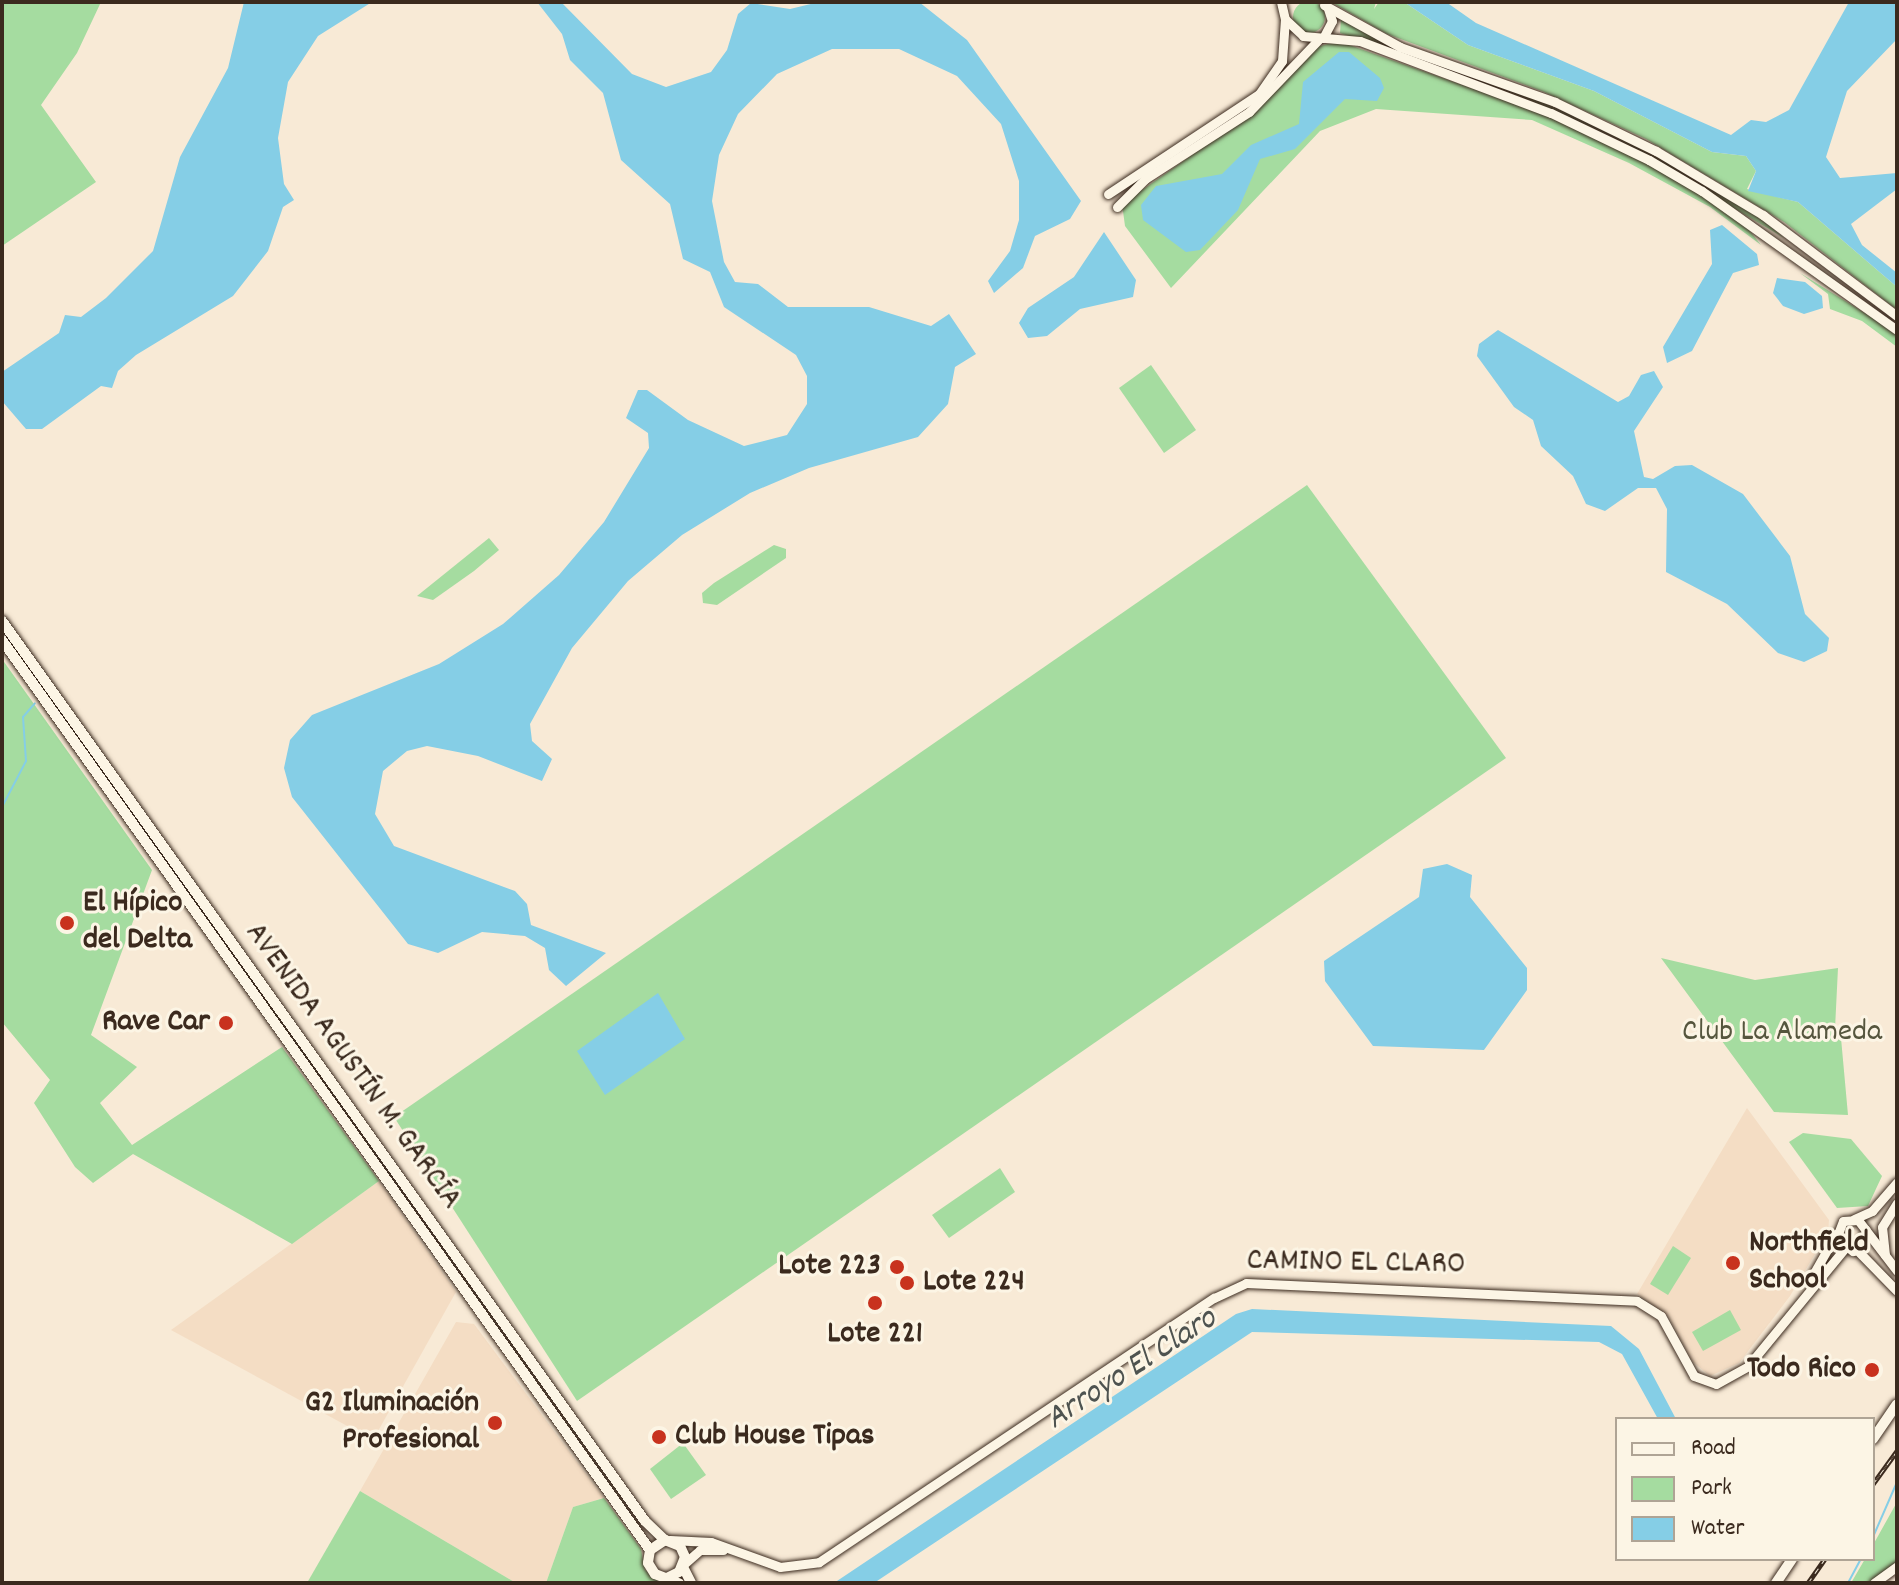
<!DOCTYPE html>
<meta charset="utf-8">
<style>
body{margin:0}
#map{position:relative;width:1899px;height:1585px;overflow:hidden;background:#f8ead6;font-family:Dekko,sans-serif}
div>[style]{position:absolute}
.built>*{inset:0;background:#f4ddc4}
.green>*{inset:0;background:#a5dca0}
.round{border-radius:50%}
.water>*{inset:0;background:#85cee6}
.stream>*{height:2px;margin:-1px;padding:0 1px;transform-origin:1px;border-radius:1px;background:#85cee6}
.roads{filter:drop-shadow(0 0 2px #3b2a1e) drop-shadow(0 0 2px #3b2a1e)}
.tertiary>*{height:9px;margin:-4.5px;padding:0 4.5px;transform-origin:4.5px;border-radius:4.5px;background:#fcf5e5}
.secondary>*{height:10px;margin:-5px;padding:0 5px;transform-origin:5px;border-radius:5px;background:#fcf5e5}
.rail>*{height:5px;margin-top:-2.5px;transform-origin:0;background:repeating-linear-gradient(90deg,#fcf5e5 0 6px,#3b2a1e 0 12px);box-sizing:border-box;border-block:2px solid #3b2a1e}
.dots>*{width:22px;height:22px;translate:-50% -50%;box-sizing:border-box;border:4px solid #fcf5e5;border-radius:50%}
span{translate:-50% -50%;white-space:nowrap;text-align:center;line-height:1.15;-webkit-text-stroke:6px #fcf5e5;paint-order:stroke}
.poi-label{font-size:32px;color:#3b2a1e;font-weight:700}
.left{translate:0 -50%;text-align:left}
.right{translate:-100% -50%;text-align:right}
.park-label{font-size:32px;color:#56563e}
.street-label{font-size:32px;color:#3b2a1e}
.water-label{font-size:34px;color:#4e5350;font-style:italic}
.frame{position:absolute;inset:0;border:4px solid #3b2a1e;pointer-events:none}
.legend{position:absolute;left:1615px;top:1417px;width:260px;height:144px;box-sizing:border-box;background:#fcf5e5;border:2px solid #afa495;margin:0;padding:10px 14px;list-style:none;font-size:24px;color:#3b2a1e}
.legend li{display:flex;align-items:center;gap:16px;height:40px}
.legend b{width:40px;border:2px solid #afa495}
</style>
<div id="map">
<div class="built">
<i style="clip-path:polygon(1747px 1108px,1829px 1220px,1828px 1232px,1790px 1296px,1739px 1363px,1710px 1376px,1692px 1361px,1669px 1317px,1637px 1294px)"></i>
<i style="clip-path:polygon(379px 1181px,456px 1292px,373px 1440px,171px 1330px)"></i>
<i style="clip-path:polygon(456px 1322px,474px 1324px,604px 1498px,573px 1507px,546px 1583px,516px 1583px,360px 1491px)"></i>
</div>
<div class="green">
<i class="round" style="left:1293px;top:1px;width:32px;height:32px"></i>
<i style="clip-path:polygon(2px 2px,101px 2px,77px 53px,41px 105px,96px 182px,2px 246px)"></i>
<i style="clip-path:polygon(1331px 2px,1376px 2px,1374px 9px,1379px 2px,1404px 2px,1468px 45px,1594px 91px,1712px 152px,1746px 156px,1756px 171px,1747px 189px,1798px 202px,1897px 287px,1897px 310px,1784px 222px,1646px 139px,1544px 92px,1387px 34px)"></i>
<i style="clip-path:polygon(1341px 19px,1618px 134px,1757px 215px,1784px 238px,1616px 138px,1518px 95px,1340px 33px)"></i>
<i style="clip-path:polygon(1338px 41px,1536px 111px,1642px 159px,1742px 221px,1761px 245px,1710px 207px,1629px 163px,1532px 120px,1376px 109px,1320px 131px,1171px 288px,1125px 226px,1122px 204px,1255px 111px,1310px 49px)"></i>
<i style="clip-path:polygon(1800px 273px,1897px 333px,1897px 347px,1862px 321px,1830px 309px,1828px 294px)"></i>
<i style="clip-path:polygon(1151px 365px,1196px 430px,1164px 453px,1119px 388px)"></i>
<i style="clip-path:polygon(1307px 485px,1506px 758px,577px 1401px,394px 1117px)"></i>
<i style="clip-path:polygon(489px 538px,499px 550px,474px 571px,433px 600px,417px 596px)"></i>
<i style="clip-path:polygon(774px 545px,786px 549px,786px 558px,717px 605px,703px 603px,702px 593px,714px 583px)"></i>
<i style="clip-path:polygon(2px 659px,152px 870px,91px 1035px,137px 1067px,100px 1103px,132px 1145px,282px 1047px,379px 1181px,292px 1244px,133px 1154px,93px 1183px,75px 1167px,34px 1103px,50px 1080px,2px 1022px)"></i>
<i style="clip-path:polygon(1661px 958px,1755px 980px,1838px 968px,1835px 1029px,1841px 1038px,1848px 1115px,1774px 1112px)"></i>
<i style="clip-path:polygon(1803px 1133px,1851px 1139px,1882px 1176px,1868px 1206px,1837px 1208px,1789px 1142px)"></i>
<i style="clip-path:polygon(1000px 1168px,1015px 1192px,949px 1238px,932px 1215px)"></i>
<i style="clip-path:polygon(1673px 1246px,1691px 1258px,1668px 1295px,1650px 1284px)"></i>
<i style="clip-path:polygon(1730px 1310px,1741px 1330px,1703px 1351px,1692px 1332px)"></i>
<i style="clip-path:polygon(683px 1443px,706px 1475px,671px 1499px,650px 1469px)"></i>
<i style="clip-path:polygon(360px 1491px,516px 1583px,307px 1583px)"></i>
<i style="clip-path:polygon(604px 1498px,641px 1549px,645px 1570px,666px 1583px,546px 1583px,573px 1507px)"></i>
<i style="clip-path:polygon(1897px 1502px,1897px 1562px,1869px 1583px,1851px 1583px,1865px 1559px,1873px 1559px,1873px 1545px)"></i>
</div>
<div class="water">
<i style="clip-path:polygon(244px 2px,372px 2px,318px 36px,288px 82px,278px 138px,284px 184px,294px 200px,283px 207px,268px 251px,233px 296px,136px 355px,118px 371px,112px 388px,101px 386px,42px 429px,26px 429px,2px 401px,2px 372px,59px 333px,65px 315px,81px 317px,106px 298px,153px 251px,180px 157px,228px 68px)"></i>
<i style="clip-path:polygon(537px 2px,561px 2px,632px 74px,666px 87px,711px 72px,727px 50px,738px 14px,751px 3px,790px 9px,819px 2px,919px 2px,967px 40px,1081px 201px,1070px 219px,1035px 236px,1023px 268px,994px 293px,988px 281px,1010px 251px,1019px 220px,1019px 181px,1001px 124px,957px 76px,899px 49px,832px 49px,777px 74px,738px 114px,719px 155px,712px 201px,724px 262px,735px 282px,758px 284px,788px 307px,869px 307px,931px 326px,949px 314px,976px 354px,955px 367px,948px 404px,918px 437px,809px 468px,750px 493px,682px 535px,628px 581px,572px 648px,530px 724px,532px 741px,552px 759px,542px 781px,478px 756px,427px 746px,407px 751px,383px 771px,375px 814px,394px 846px,515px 891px,527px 904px,531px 925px,606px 953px,566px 986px,549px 970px,545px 948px,525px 936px,482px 932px,438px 953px,408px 944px,292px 797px,284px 768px,290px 740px,312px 715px,439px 664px,503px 624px,559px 575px,604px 522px,649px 448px,648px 433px,626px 418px,638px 390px,647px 390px,688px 420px,744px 446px,787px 435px,807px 404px,807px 376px,796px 355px,724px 307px,710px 272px,683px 259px,670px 204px,621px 160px,603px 93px,570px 60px,562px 34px)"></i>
<i style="clip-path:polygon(1404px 2px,1446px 2px,1476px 23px,1731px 135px,1751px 120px,1766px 122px,1789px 110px,1849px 2px,1897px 2px,1897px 39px,1847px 91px,1826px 157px,1840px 178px,1897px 173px,1897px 189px,1851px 224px,1862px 245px,1897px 273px,1897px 287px,1798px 202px,1748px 191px,1756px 171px,1746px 156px,1712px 152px,1594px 91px,1468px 45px)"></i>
<i style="clip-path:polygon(1339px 52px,1349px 52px,1380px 78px,1384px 88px,1377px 101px,1345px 99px,1295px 149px,1260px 159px,1238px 210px,1200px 250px,1186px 252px,1143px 220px,1141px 205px,1156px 186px,1222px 174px,1251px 145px,1299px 124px,1303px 82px)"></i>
<i style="clip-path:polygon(1722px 225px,1757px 254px,1759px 265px,1733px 273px,1692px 351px,1667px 363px,1663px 347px,1712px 264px,1710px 230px)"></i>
<i style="clip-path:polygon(1104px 232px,1136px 280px,1133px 297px,1080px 309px,1047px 336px,1028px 338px,1019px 323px,1028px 308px,1074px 277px)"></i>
<i style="clip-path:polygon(1777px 278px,1805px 282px,1822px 296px,1823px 308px,1804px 314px,1783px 306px,1773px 293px)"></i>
<i style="clip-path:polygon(1498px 330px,1618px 402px,1629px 396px,1641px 375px,1654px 371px,1663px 387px,1634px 431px,1644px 477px,1653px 479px,1675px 466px,1692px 465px,1743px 494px,1790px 556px,1805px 614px,1829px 638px,1827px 651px,1804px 662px,1778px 653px,1727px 604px,1666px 572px,1667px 509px,1656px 488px,1638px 488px,1605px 511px,1586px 504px,1573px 476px,1541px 446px,1533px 420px,1514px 407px,1477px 356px,1479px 344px)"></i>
<i style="clip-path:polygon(1447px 864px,1472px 875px,1470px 897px,1527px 968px,1527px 990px,1484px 1050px,1373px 1046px,1325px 981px,1324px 961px,1419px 897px,1423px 869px)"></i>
<i style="clip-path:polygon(658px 993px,685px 1039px,605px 1095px,577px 1051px)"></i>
<i style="clip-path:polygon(1252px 1309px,1611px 1326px,1639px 1349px,1676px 1419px,1658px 1419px,1622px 1354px,1599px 1342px,1252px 1332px,874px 1583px,834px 1583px,1236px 1314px)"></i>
</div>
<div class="stream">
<i style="left:2px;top:807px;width:52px;rotate:-62.4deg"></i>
<i style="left:26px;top:761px;width:44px;rotate:-93.9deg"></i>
<i style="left:23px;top:717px;width:18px;rotate:-49deg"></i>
<i style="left:1873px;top:1537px;width:60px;rotate:-66.4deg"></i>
<i style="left:1848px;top:1583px;width:27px;rotate:-62deg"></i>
</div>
<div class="roads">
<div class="tertiary">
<i style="left:1281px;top:2px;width:17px;rotate:77deg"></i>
<i style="left:1285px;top:19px;width:25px;rotate:43deg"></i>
<i style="left:1303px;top:36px;width:57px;rotate:5deg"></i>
<i style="left:1360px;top:41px;width:204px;rotate:20.7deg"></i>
<i style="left:1551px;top:113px;width:109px;rotate:25.6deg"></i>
<i style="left:1649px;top:160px;width:61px;rotate:30.3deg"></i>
<i style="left:1702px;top:191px;width:239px;rotate:35.5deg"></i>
<i style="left:1324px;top:5px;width:87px;rotate:28.9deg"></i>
<i style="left:1400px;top:47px;width:164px;rotate:19.5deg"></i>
<i style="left:1555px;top:102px;width:112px;rotate:25.9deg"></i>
<i style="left:1656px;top:151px;width:125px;rotate:30.9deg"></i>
<i style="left:1763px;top:215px;width:168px;rotate:37deg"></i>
<i style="left:1323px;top:38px;width:19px;rotate:-62deg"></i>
<i style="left:1332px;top:21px;width:13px;rotate:-108deg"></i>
<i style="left:1108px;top:194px;width:181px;rotate:-33.5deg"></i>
<i style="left:1259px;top:94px;width:40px;rotate:-55.1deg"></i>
<i style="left:1282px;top:61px;width:42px;rotate:-85.9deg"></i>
<i style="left:1117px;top:207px;width:40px;rotate:-45deg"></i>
<i style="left:1145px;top:179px;width:124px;rotate:-32.8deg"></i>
<i style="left:1249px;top:112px;width:100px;rotate:-46.2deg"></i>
<i style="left:1854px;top:1219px;width:20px;rotate:-24deg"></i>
<i style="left:1872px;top:1211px;width:38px;rotate:-49deg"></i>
<i style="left:1867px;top:1233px;width:23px;rotate:128deg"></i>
<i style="left:1853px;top:1251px;width:21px;rotate:-145deg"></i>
<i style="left:1836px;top:1239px;width:19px;rotate:-69deg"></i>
<i style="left:1843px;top:1221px;width:15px;rotate:-4deg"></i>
<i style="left:1858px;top:1220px;width:64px;rotate:52.6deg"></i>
<i style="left:1857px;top:1250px;width:57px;rotate:45.7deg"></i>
<i style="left:1885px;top:1255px;width:28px;rotate:-96deg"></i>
<i style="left:1882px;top:1227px;width:28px;rotate:-58deg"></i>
<i style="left:1810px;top:1280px;width:53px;rotate:-60.5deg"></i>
<i style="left:670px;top:1540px;width:41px;rotate:2.8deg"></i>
<i style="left:711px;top:1542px;width:73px;rotate:19.9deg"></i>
<i style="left:780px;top:1567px;width:39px;rotate:-7deg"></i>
<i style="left:819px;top:1562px;width:475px;rotate:-33.8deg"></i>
<i style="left:1214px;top:1298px;width:35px;rotate:-25deg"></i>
<i style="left:1246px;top:1283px;width:391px;rotate:2.6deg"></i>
<i style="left:1637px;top:1301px;width:28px;rotate:32deg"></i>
<i style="left:1661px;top:1316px;width:68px;rotate:61.2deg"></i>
<i style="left:1694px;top:1376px;width:23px;rotate:20deg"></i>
<i style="left:1716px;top:1384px;width:37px;rotate:-29deg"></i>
<i style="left:1748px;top:1366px;width:151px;rotate:-50.6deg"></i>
<i style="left:685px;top:1563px;width:20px;rotate:-41deg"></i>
<i style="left:700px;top:1550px;width:23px"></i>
<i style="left:1874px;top:1583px;width:29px;rotate:-36deg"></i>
</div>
<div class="secondary">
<i style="left:2px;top:621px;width:1106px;rotate:54.46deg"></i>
<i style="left:645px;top:1521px;width:28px;rotate:44deg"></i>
<i style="left:2px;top:640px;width:1117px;rotate:54.55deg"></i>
<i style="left:1873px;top:1439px;width:42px;rotate:-55.6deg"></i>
<i style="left:683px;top:1567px;width:18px;rotate:63deg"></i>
<i style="left:667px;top:1578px;width:13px;rotate:-27deg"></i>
<i style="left:679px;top:1572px;width:16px;rotate:-68deg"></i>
<i style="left:685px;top:1557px;width:12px;rotate:-114deg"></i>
<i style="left:680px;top:1546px;width:16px;rotate:-158deg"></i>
<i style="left:665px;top:1540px;width:18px;rotate:146deg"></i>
<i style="left:650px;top:1550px;width:13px;rotate:99deg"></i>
<i style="left:648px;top:1563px;width:13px;rotate:58deg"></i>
<i style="left:655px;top:1574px;width:26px;rotate:21deg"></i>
<i style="left:1776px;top:1583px;width:29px;rotate:-56deg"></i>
</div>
</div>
<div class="rail">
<i style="left:1873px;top:1484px;width:41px;rotate:-54deg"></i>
<i style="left:1808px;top:1583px;width:29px;rotate:-55deg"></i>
</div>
<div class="dots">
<i style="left:67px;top:923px;background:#c8321e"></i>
<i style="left:226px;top:1023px;background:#c8321e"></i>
<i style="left:1733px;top:1263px;background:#c8321e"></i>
<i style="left:897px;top:1267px;background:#c8321e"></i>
<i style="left:907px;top:1283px;background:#c8321e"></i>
<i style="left:875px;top:1303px;background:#c8321e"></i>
<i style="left:1872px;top:1370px;background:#c8321e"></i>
<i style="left:495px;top:1423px;background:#c8321e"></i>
<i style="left:659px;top:1437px;background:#c8321e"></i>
</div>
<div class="poi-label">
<span class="left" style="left:83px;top:923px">El Hípico<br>del Delta</span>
<span class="right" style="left:210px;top:1023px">Rave Car</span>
<span class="left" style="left:1749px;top:1263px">Northfield<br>School</span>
<span class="right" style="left:881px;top:1267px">Lote 223</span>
<span class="left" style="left:923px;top:1283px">Lote 224</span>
<span style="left:875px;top:1335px">Lote 221</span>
<span class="right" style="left:1856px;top:1370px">Todo Rico</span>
<span class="right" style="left:479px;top:1423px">G2 Iluminación<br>Profesional</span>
<span class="left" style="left:675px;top:1437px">Club House Tipas</span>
</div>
<div class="park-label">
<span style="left:1782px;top:1033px">Club La Alameda</span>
</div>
<div class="street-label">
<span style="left:352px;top:1067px;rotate:54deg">AVENIDA AGUSTÍN M. GARCÍA</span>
<span style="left:1356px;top:1264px;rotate:1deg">CAMINO EL CLARO</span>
</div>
<div class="water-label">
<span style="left:1132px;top:1370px;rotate:-33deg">Arroyo El Claro</span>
</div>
<div class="frame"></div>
<ul class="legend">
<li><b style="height:10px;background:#fcf5e5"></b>Road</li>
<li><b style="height:22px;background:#a5dca0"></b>Park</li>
<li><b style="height:22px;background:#85cee6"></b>Water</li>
</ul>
</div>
